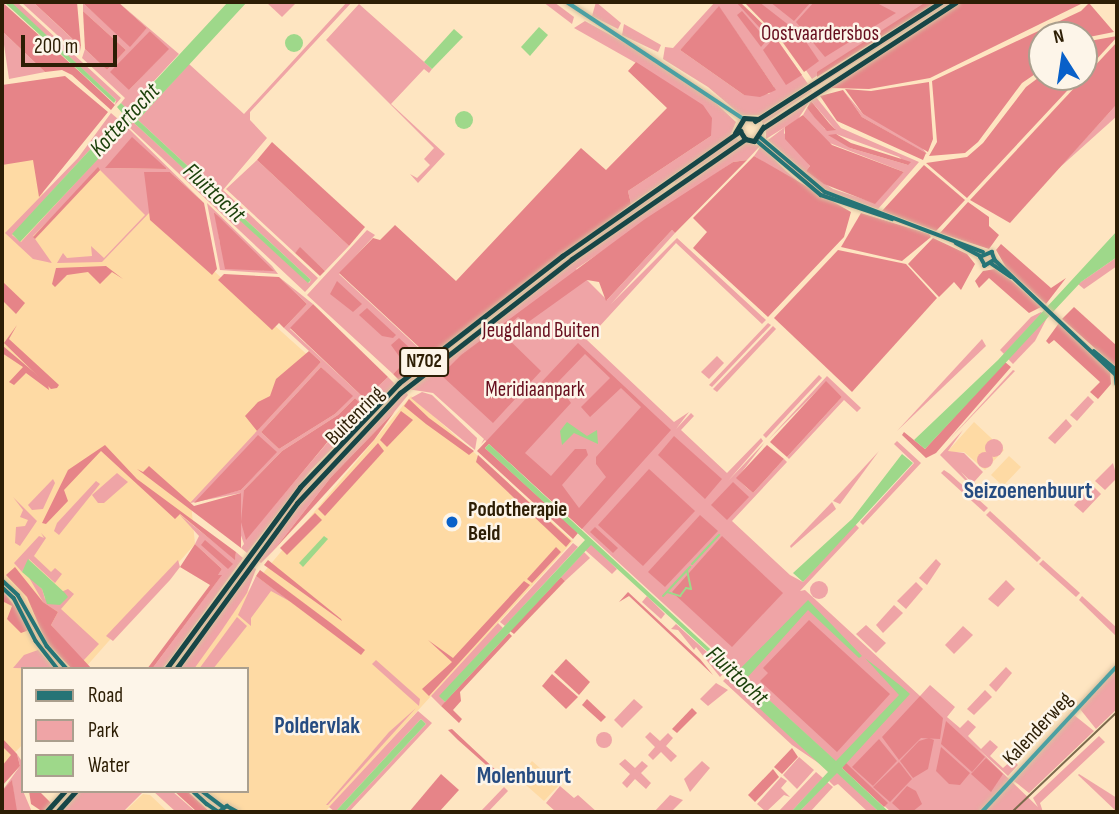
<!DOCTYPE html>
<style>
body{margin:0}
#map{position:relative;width:1119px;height:814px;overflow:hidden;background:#fee5c1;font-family:"Sofia Sans Condensed",sans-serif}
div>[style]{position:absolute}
.built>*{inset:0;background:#fedaa4}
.green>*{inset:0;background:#efa4a6}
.round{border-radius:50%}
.forest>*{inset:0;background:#e68488}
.water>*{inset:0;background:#9ed88a}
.stream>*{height:2px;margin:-1px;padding:0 1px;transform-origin:1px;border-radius:1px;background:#9ed88a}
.roads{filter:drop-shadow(0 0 2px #d8c19f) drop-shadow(0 0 2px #d8c19f)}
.tertiary>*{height:3.5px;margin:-1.75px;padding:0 1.75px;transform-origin:1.75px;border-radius:1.75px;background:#4ca0a2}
.secondary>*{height:3.5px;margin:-1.75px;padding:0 1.75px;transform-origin:1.75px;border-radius:1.75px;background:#267476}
.trunk>*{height:5px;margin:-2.5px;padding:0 2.5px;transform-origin:2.5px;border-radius:2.5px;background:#174647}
.rail>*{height:2px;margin:-1px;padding:0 1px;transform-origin:1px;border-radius:1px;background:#7d6a4d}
.dots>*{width:19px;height:19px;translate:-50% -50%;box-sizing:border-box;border:4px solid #fdf5e9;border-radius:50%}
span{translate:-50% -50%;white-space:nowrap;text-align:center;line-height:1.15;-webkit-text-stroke:5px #fdf5e9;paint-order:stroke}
.shield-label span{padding:2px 5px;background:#fdf5e9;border:2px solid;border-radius:5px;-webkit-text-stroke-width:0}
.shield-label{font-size:19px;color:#2d1e05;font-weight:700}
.park-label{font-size:21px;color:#670e1e}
.street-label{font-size:21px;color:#2d1e05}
.poi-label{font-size:21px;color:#2d1e05;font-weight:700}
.left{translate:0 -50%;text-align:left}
.water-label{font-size:23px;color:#1c410b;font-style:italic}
.neighbourhood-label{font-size:23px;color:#264c81;font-weight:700}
.frame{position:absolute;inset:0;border:4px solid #2d1e05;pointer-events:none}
.legend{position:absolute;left:21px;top:667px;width:228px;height:126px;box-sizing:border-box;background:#fdf5e9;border:2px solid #aa9f8e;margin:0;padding:9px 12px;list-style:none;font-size:21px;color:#2d1e05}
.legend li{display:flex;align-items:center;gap:14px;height:35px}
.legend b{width:35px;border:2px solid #aa9f8e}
.north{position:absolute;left:1028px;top:21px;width:70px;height:70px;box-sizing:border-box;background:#fdf5e9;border:2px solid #aa9f8e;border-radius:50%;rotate:348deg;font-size:19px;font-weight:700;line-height:28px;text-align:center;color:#2d1e05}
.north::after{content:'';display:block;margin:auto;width:24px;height:32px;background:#0860c9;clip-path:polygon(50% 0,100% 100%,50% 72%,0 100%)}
.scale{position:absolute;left:21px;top:35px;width:96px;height:32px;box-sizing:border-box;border:4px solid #2d1e05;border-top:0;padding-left:9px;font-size:21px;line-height:24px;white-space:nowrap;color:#2d1e05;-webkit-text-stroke:5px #fdf5e9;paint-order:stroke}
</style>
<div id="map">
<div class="built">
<i style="clip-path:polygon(34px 152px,46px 205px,89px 159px,321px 367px,191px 503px,195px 544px,84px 669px,23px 669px,23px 744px,2px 766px,2px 158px)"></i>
<i style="clip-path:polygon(411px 396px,573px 541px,325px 812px,230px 812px,207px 791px,247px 791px,247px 669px,183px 669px)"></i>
<i style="clip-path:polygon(974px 422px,1004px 450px,985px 470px,964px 452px,947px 452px)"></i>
<i style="clip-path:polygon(1009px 456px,1021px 467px,1003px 486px,991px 475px)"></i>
<i style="clip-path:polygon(532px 761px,559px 785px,544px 801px,518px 778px)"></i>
<i style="clip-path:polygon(143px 794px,150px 795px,168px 812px,124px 812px)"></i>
</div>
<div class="green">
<i style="clip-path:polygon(10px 2px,17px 2px,121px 98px,115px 105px,116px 100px)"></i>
<i style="clip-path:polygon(21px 2px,33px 2px,81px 47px,79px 55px)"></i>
<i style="clip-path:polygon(evenodd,118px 2px,179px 54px,127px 110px,121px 103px,125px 98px,82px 58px,85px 49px,107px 70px,126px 50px,83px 11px,83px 3px,130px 46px,147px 28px,118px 2px,150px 31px,168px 49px,129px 90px,150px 31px)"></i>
<i style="clip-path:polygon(266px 2px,297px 2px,282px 17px)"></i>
<i style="clip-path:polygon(347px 2px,352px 2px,250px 112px,250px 120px,267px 138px,223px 190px,318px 278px,305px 292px,128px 126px,133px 122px,309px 283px,311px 280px,138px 120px,189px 64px,244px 114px)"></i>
<i style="clip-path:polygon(543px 2px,554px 2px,574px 17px,572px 24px)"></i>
<i style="clip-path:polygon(596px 2px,621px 23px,618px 29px,592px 16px)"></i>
<i style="clip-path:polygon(evenodd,715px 2px,739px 2px,774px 35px,808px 84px,760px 115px,741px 115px,708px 87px,663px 59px,665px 47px,673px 48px,715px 2px,719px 7px,774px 87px,769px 94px,744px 95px,680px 50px,719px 7px)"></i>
<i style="clip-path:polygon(748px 2px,931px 2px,812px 79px,783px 37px)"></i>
<i style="clip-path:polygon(945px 2px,952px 2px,814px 88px,812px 85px)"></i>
<i style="clip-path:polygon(359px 4px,432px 69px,429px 73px,424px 69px,391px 104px,445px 154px,418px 183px,410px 174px,417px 178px,430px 165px,424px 159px,434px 148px,326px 40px)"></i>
<i style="clip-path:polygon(585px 21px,659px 62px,707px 95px,736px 122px,730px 136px,631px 204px,628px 191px,711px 136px,636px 63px,574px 28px)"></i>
<i style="clip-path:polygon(624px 24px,661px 45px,658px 52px,622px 35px)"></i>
<i style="clip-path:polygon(2px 31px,45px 72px,9px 79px)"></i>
<i style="clip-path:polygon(829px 84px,832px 88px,810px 101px,798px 119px,766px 139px,766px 128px)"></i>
<i style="clip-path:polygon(809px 87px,812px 91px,763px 124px,761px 119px)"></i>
<i style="clip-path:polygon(842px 89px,863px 114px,916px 140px,927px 154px,862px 117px)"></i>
<i style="clip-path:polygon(evenodd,816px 97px,841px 128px,919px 162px,878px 209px,827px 191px,768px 140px,785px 127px,784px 133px,810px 166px,806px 171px,833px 189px,875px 203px,904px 172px,827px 142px,803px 115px,807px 108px,825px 129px,835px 129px,811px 101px,816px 97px,836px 134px,899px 157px,908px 165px,850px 148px,836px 134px)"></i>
<i style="clip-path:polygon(1117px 104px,1117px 116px,1058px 169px)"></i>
<i style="clip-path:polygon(evenodd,111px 113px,118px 119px,12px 235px,21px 242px,127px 127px,204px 203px,170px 172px,145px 172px,150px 212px,102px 262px,57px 263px,63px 253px,67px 258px,92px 256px,91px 246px,104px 258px,145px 215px,100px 170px,33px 236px,52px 263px,33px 259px,5px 233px,78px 158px,111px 113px,132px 138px,166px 169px,106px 168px,132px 138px)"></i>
<i style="clip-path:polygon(736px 137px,739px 141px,675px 183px,673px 180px)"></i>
<i style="clip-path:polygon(744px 142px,760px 146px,747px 160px,733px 162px,576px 269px,607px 300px,672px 230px,675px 233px,611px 304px,677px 238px,766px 320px,762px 324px,676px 243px,587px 340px,674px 422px,689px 412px,676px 429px,691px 413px,694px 416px,681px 430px,727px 473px,761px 438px,763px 441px,728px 481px,765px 442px,737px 478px,747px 488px,753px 493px,784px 459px,787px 462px,732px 521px,790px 575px,803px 582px,855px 524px,859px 528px,800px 591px,805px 590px,920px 696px,930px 685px,955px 707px,947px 717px,960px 728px,968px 720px,976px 727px,968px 736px,981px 749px,990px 740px,998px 747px,990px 756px,1003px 768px,1012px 760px,1018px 765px,1008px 776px,974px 745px,1038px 807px,1033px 798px,1099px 736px,1105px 742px,1040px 803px,1043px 812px,891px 812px,485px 440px,481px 444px,484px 439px,433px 393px,407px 389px,588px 249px)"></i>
<i style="clip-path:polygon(761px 146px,786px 171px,806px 188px,754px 156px)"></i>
<i style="clip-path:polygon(257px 160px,349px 246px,325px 271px,300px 248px,295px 253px,226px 189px)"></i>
<i style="clip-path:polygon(662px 187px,664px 191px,467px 335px,404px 387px,401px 384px)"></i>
<i style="clip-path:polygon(evenodd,207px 203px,272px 266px,278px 274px,220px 270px,207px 203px,215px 213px,264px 271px,220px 243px,215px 213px)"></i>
<i style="clip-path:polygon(367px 230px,375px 235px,339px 274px,420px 349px,393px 374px,307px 295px)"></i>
<i style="clip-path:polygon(1117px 257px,1117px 266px,1084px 289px,1078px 284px)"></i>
<i style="clip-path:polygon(evenodd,279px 277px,313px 304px,290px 329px,365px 399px,388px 377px,395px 384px,311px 470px,247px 553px,241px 548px,244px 544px,238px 527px,241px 493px,190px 503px,321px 362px,284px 328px,307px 304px,279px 277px,321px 367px,352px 396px,335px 414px,279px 449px,261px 432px,321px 367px,279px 277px,355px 398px,360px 404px,246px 539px,244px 490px,282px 451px,338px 415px,355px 398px,279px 277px,276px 452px,241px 490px,216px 496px,276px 452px)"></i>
<i style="clip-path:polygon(1041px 312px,1042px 313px,1004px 354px,1000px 350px,1031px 317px)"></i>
<i style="clip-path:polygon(1049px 314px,1035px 341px,1013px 364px,1008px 359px)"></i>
<i style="clip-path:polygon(768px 323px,771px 325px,712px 387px,709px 385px)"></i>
<i style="clip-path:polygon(773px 326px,776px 329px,717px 392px,713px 389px)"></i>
<i style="clip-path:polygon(982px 339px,986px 346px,897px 431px)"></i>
<i style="clip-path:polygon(717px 356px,724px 363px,709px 379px,701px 372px)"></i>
<i style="clip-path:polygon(1013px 370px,1015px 371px,948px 441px)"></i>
<i style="clip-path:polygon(819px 375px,822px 378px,766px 438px,763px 435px)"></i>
<i style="clip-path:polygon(827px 376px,861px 408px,857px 412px,844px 400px,789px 459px,787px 457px,842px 397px,826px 382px,768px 440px)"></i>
<i style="clip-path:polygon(398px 387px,309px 485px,253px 557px,250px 555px,311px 476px)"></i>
<i style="clip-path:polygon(405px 391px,408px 395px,395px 411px,331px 477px,274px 550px,261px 563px,256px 559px,292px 511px)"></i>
<i style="clip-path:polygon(422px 392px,432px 395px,477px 438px,475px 450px,411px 398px)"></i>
<i style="clip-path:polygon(1088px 396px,1094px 402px,1077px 421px,1070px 415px)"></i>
<i style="clip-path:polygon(1066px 419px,1072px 426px,1055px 444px,1048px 438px)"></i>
<i style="clip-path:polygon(963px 430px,948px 451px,964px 453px,983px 472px,974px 482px,988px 498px,961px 472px,986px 501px,940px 455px)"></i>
<i class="round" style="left:985px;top:439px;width:18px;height:18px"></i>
<i style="clip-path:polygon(897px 441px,921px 463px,863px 525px,860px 522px,914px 463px,894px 444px)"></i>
<i style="clip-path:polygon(879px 451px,840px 504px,833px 501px)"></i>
<i class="round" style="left:977px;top:452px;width:16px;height:16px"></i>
<i style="clip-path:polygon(1113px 463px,1117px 478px,1105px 490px,1095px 481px)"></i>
<i style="clip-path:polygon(944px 470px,950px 474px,988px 508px,984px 512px,941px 473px)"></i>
<i style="clip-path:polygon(117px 473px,128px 482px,104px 503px,98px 503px,92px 495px)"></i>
<i style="clip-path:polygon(53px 479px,55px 483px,43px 509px,32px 510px,28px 505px)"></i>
<i style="clip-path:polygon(96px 481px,100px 484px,59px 535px,54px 531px,57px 523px)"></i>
<i style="clip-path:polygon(1092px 485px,1101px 494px,1083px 513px,1074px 505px)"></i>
<i style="clip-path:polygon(13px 497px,37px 521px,20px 546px,15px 543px,16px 527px,25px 526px,28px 520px,20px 517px,23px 510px)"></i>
<i style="clip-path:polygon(832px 502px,836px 509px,791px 548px,790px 546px)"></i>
<i style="clip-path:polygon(990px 511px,1041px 558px,1037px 562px,986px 515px)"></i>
<i style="clip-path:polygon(179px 514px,235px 559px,236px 552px,243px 558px,168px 662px,162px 669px,152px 669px,221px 576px,217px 576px,222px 569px,195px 544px,199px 536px)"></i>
<i style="clip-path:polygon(41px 533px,46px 538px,34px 556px,51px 572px,55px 568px,62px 574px,55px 583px,29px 559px,22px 572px,14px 563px,39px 536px,44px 538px)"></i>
<i style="clip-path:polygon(573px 543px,578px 547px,505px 626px,500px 622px)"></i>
<i style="clip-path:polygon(591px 544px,617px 569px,612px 574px,585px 550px)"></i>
<i style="clip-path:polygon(584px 552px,590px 558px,565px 581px,561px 577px)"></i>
<i style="clip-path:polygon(936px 559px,941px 564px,927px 585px,919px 578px)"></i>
<i style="clip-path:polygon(178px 560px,180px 567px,170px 580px,113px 641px,106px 636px)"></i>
<i style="clip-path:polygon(1043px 560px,1080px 593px,1076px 597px,1039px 564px)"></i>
<i style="clip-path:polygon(247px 562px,249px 564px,204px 627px,170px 669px)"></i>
<i style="clip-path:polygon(252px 566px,256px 569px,247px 593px,222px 630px,194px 669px,178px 669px)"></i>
<i style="clip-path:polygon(27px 574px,42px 589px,45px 599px,68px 589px,74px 594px,61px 609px,99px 644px,83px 661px,51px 625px,58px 612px,43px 602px)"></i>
<i style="clip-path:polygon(256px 576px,291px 602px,271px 591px,251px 618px,251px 626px,238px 615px)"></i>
<i style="clip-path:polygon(1006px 580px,1015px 589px,998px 607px,988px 599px)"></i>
<i class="round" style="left:810px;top:581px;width:18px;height:18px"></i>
<i style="clip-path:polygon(916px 582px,923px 589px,906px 609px,897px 601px)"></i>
<i style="clip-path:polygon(647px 596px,665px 614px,661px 619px,642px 602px)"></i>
<i style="clip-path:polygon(1082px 596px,1117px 628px,1117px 637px,1079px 600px)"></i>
<i style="clip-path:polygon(894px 605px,903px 613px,883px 633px,876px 625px)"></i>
<i style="clip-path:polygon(237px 617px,247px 626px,213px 669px,199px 669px)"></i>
<i style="clip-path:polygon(498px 623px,503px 628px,440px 696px,445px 702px,441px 706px,431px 696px)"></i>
<i style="clip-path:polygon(676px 624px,727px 670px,720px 677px,696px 647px,694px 650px,678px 630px,671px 629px)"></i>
<i style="clip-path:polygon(866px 625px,886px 643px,876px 653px,856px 634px)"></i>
<i style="clip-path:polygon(963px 626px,973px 635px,954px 654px,945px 645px)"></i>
<i style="clip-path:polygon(38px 650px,55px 669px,13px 668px,24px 655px)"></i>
<i style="clip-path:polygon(376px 660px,420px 699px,419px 706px,372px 664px)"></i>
<i style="clip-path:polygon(1006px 667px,1012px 673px,996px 692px,989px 685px)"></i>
<i style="clip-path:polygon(1117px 668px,1117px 709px,1096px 729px,1080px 709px)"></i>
<i style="clip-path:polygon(731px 673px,735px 678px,732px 682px,820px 764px,792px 745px,723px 681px)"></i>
<i style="clip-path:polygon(716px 683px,728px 690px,708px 706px,700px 699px)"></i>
<i style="clip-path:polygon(985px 690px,992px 697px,974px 715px,967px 709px)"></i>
<i style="clip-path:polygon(634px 699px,643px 707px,622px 728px,614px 720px)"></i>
<i style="clip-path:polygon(416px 708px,328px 805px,326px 805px,389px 732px)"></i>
<i style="clip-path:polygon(418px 711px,432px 723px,349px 812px,344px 812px,426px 724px,421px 719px,335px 812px,329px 807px)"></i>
<i style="clip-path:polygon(1074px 715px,1094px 731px,1029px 793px,1014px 781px)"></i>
<i style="clip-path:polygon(650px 732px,660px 741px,668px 733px,673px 738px,666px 746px,677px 756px,671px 762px,661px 752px,653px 760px,648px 755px,655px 747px,645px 737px)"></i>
<i class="round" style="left:596px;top:732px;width:16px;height:16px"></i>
<i style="clip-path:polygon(17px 754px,23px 763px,23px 791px,32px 812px,16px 812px,12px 781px,2px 791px,20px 766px)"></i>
<i style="clip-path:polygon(799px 757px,814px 770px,797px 789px,783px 775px)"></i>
<i style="clip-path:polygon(625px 759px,635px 768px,642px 761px,648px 766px,641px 773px,651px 783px,646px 789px,635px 779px,627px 788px,622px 783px,630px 774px,619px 764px)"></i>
<i style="clip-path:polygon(702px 761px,710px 768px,690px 792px,684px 779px)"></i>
<i style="clip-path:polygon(816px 772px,823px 778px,791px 812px,778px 812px)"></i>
<i style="clip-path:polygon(837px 772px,879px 812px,868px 812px,838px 784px,834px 786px,829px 781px)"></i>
<i style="clip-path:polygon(1079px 774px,1117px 798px,1117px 812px,1078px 775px)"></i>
<i style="clip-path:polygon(781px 777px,787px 781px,781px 788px,790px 797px,784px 795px,766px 812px,757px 804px)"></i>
<i style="clip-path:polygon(827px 782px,833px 787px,810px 812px,799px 812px)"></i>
<i style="clip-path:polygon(560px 786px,574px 798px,578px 795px,597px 812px,556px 812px,546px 803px)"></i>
<i style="clip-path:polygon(504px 787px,508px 791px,488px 812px,480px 812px)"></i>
<i style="clip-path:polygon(80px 791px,104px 792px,144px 791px,123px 812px,59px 812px)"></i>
<i style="clip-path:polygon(153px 791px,172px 791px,196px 812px,176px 812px)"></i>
<i style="clip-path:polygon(670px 795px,683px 800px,671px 812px,654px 812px)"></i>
</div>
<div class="forest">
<i style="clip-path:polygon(2px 2px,81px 73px,115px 105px,111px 110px,72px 75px,62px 70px,45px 72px,2px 31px)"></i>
<i style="clip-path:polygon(33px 2px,77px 2px,81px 47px,61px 28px)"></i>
<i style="clip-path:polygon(118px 2px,147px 28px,130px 47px,83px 3px)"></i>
<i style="clip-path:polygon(736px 2px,740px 2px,774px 35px,770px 39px)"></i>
<i style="clip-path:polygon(744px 2px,759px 2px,790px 26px,779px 38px)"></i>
<i style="clip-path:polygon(770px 2px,811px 2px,794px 21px)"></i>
<i style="clip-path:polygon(814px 2px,875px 2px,896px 13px,825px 57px,796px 22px)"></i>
<i style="clip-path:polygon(926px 2px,937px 2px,817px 77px,817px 72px)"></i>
<i style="clip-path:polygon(960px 2px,1085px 2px,930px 78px,869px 89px,832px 88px,829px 84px)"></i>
<i style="clip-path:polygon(1089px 3px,1114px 32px,1084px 38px,1042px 35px,1041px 70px,1022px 83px,978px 142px,965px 153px,929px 156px,937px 142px,932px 81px,1081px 11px)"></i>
<i style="clip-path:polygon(719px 6px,774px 87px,776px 90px,760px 97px,744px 95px,680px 50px)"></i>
<i style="clip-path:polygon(83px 11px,126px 50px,107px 70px,85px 49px)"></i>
<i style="clip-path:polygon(742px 11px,767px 40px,761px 47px,737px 15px)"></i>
<i style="clip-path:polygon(791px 29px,802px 36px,819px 61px,804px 72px,781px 40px)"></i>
<i style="clip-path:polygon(150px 31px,169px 49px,129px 90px,110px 72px)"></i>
<i style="clip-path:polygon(1117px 36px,1117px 37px,1084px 73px,1084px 42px)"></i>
<i style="clip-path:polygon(775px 37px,802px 75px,786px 85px,763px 50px)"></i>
<i style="clip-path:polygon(1117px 42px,1117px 104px,1010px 223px,970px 200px)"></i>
<i style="clip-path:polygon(636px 62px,703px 105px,712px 118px,711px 136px,628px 191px,631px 204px,399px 380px,393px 374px,404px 363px,391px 345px,399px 338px,415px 353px,420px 348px,339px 273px,373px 238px,380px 240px,395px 225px,456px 281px,581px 148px,606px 170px,667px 108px,628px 71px)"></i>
<i style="clip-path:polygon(1042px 75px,1080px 77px,967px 198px,926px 163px,967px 157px,983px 143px,1026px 87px)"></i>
<i style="clip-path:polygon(65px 76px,108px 112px,39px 197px,33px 160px,2px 165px,2px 85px)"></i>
<i style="clip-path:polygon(929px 82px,933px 139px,928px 152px,863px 114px,845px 89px,871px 91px)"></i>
<i style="clip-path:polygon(843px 90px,862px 117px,926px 153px,923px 160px,837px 121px,820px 96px)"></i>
<i style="clip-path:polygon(811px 101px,829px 123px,836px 130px,827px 131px,815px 118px,807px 108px)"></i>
<i style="clip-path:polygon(803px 115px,832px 145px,904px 172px,875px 204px,824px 184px,806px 171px,810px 166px,785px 139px,785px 127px)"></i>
<i style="clip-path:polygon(836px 134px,851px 143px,911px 162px,908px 165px,850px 148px,828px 135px)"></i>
<i style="clip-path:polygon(132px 137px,166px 168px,166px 169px,105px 168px)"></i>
<i style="clip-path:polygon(272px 142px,365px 227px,349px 246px,257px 160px)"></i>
<i style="clip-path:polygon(754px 156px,851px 212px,844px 237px,768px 317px,693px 248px,707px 232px,693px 218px)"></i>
<i style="clip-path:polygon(747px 160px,675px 233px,672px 230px,606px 301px,599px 282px,587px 280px,527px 323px,518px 317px,501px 332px,541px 371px,493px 423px,441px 375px,461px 355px,645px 219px,733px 162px)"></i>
<i style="clip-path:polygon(924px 165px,965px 200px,936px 231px,882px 211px)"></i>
<i style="clip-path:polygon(98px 167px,100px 170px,35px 239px,33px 237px)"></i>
<i style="clip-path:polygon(144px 172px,170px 172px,204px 203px,217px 269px,212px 275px,150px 220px)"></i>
<i style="clip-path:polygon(968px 202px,989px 217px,989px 226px,999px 235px,989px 249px,940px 233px)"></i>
<i style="clip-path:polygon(214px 213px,215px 213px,274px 271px,225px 269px)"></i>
<i style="clip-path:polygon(861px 213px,929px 234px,931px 237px,902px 261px,841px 247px)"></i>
<i style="clip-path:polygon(933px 238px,967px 254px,975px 264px,961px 290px,954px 282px,939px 297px,908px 264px)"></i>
<i style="clip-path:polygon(1001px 244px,1051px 288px,1066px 278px,1046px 304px,1007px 269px,996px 250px)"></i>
<i style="clip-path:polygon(300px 247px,325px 271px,320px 276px,295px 253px)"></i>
<i style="clip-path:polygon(838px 250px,906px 264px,937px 298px,852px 392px,774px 318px)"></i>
<i style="clip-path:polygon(106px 266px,123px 279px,112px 272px,100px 284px,88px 272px,67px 275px,55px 287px,52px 284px,56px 268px)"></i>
<i style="clip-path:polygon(995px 269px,1012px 281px,1041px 307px,1029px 313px,989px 278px,979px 288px,975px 281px,983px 271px)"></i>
<i style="clip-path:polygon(224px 274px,279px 277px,307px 304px,284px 328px,279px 323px,272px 330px,218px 280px)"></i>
<i style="clip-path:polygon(2px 281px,25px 303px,16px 314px,2px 300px)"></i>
<i style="clip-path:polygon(337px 281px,362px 304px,353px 312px,330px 294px)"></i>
<i style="clip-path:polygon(313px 304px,388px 377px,365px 399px,290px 328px)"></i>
<i style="clip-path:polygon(1074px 307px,1117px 346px,1117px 368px,1062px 319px)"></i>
<i style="clip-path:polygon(367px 308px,396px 335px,393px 338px,382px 336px,359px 315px)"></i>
<i style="clip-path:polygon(1059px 323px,1110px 370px,1111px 384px,1098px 399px,1090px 392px,1100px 382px,1054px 340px,1049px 344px,1046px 341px)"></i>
<i style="clip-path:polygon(17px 325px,9px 339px,59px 385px,57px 388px,51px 389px,4px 343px)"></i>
<i style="clip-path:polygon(evenodd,578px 343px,671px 430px,582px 529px,489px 444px,485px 448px,578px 533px,573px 539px,477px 451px,578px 343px,585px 354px,610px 378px,581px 407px,590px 417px,621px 388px,641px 407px,596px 457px,596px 464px,606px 477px,579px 508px,562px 485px,588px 455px,586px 449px,575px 449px,551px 476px,525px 453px,571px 403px,557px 383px,585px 354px)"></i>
<i style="clip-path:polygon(3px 346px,48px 384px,49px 390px,26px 373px,14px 385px,9px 382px,23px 367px,2px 353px)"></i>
<i style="clip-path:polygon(309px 351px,321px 362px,257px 431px,245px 416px,258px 402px,270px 396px,276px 379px)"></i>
<i style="clip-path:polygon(1005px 362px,1011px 367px,936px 453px,926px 458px,902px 435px,904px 432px,925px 449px)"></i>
<i style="clip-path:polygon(321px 367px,353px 396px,335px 414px,279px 449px,261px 432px)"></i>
<i style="clip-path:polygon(826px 381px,842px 397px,787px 457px,770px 442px)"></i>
<i style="clip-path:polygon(355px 398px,360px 403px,246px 540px,241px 522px,244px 490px,282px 451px,338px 415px)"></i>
<i style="clip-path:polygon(409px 399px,429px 418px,474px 451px,469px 455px,426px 424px,404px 406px)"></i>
<i style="clip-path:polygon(395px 411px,374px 440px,274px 550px,331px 477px)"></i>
<i style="clip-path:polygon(401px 411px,413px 420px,387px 447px,380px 440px)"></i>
<i style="clip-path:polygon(258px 435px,277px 452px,241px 490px,194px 503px)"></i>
<i style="clip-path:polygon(674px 436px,722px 479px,705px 499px,658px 455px)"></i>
<i style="clip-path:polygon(378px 443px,384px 451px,325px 516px,318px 509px)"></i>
<i style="clip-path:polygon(105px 445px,137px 479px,236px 552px,235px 560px,180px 514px,175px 519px,101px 451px,64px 490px,68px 501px,46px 524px,42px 523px,68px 470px)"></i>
<i style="clip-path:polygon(767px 445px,784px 459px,753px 493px,736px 478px)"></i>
<i style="clip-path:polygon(478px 455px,571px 541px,566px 547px,476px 462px)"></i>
<i style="clip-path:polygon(149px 466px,194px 506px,241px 493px,241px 548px,137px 469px,143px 472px)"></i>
<i style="clip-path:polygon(649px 469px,695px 511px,643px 566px,598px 525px)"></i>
<i style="clip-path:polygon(733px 482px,749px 497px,727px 520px,711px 505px)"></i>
<i style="clip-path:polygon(315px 513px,322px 520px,287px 555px,280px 548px)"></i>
<i style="clip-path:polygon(700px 515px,718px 531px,665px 587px,648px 572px)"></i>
<i style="clip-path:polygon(595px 527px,618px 548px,613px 553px,590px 532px)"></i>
<i style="clip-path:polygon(722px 536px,783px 593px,732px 647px,672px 592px)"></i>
<i style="clip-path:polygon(205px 540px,233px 564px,228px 569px,201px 545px)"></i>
<i style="clip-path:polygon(195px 544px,222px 569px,218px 575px,222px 575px,152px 669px,147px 669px,210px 585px,180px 567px)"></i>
<i style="clip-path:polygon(556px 547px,561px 552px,532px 583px,527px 579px)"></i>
<i style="clip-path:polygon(268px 560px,341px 619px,342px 621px,264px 565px)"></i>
<i style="clip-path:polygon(15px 567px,43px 602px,58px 612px,51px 625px,92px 669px,72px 669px,46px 642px,27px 597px,6px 575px)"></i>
<i style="clip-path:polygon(260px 570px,332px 624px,365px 650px,361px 655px,256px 576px)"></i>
<i style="clip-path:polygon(561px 577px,565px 581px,514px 634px,510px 631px)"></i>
<i style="clip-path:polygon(524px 581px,530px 585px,429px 696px,422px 689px,452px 662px,428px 640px,453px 658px)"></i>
<i style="clip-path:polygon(2px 590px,24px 618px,29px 630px,21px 633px,7px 619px,12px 606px,2px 601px)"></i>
<i style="clip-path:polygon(628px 592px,700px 659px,713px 675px,629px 596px,619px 602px)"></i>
<i style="clip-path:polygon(809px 620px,890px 694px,837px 752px,760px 681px,768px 673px,763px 668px)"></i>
<i style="clip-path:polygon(509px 633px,512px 636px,460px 692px,461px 701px,453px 710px,462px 719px,459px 723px,441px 706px)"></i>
<i style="clip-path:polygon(566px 659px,590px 682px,579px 695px,554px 672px)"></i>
<i style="clip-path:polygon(552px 674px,578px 697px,566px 709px,542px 686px)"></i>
<i style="clip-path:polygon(920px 696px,943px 718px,940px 739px,921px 738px,899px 760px,882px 737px)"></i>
<i style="clip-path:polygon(587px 699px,606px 717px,601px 722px,582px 705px)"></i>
<i style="clip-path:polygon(692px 708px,697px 713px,677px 733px,672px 729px)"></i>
<i style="clip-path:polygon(946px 721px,985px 757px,972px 772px,941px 744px)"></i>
<i style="clip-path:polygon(452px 729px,500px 774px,505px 778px,503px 780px,458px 740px,448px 730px)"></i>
<i style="clip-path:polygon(2px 738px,17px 754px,20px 766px,2px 786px,2px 766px,11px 755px,2px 746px)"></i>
<i style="clip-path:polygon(929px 738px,934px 740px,928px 769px,913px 778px,900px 761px,919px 741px)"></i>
<i style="clip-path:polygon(879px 739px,897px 761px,873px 786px,852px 767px)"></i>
<i style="clip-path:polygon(941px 747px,970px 773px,960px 785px,949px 784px,936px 771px)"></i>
<i style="clip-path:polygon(792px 748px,798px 757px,782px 774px,774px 767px)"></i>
<i style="clip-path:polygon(986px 758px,1003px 774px,991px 792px,971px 774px)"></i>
<i style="clip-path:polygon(899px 762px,912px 779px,890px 802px,873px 787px)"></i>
<i style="clip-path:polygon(846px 763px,888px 803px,884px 807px,842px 768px)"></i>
<i style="clip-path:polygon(773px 769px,779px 777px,755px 802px,748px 795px)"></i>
<i style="clip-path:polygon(441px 774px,459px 790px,439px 812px,409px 812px)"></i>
<i style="clip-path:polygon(12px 780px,17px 811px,7px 812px,2px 808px,2px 791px)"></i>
<i style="clip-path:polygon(907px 786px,916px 791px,922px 804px,912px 812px,902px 812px,892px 803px)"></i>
<i style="clip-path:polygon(29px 791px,41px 793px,51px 803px,43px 812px,31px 804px)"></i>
<i style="clip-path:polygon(174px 791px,187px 791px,210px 812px,197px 812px)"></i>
</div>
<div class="water">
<i style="clip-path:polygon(4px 2px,11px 2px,116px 100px,114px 103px)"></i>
<i style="clip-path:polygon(228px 2px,247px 2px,138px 120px,311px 280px,308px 283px,133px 122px,20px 242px,12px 234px,123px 114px,117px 107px,121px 103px,128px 110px)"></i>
<i style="clip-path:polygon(539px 27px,548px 35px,530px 56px,521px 47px)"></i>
<i style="clip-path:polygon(454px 29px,463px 37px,432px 69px,424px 62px)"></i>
<i class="round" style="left:285px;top:34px;width:18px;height:18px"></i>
<i class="round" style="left:455px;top:111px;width:18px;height:18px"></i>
<i style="clip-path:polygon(1117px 231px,1117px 257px,1081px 282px,925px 449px,914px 440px,998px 360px)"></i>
<i style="clip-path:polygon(567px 422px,587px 436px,597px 430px,598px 444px,574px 433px,562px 445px,560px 431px)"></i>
<i style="clip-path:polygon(489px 444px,736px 673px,808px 600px,862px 656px,859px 658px,808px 610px,746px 679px,836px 761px,899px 695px,865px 658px,901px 686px,910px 694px,842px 768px,889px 812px,879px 812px,837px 773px,799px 812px,791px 812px,828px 772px,731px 682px,735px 678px,731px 673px,591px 545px,445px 702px,439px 696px,585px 540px,485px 448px)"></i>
<i style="clip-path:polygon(902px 454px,913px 463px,803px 582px,793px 573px,852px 519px)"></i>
<i style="clip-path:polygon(324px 536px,328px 539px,303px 567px,299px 563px)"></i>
<i style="clip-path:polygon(28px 559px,65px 593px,68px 597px,60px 605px,47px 604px,42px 589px,22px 572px)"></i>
<i style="clip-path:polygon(421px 719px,426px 724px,344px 812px,335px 812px)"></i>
</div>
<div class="stream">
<i style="left:692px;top:564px;width:40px;rotate:-47deg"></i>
<i style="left:667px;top:592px;width:14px;rotate:17deg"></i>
<i style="left:680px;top:596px;width:10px;rotate:-53deg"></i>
<i style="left:686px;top:588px;width:5px;rotate:11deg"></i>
<i style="left:691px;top:589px;width:19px;rotate:-102deg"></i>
<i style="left:663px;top:596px;width:40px;rotate:-47deg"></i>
</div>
<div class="roads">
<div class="tertiary">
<i style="left:567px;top:2px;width:210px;rotate:33.5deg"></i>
<i style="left:982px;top:812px;width:199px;rotate:-47.2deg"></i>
</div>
<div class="secondary">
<i style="left:760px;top:137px;width:85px;rotate:40.2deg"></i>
<i style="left:825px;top:192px;width:169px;rotate:20.8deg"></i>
<i style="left:756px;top:140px;width:85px;rotate:40.2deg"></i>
<i style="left:821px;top:195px;width:75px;rotate:18.7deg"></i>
<i style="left:956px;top:243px;width:27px;rotate:28deg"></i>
<i style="left:995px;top:260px;width:12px;rotate:149deg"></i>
<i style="left:985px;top:266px;width:10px;rotate:-119deg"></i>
<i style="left:980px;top:257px;width:13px;rotate:-23deg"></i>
<i style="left:992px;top:252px;width:9px;rotate:69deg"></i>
<i style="left:995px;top:260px;width:166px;rotate:43.5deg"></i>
<i style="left:992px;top:264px;width:23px;rotate:34deg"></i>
<i style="left:1094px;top:351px;width:30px;rotate:40deg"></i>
<i style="left:1116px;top:373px;width:11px;rotate:85deg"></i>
<i style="left:2px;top:580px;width:22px;rotate:43deg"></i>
<i style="left:18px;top:595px;width:59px;rotate:60.4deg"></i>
<i style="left:47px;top:646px;width:30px;rotate:49deg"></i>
<i style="left:2px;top:587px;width:16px;rotate:43deg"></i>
<i style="left:14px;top:598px;width:48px;rotate:62.9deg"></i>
<i style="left:36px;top:641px;width:36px;rotate:52deg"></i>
<i style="left:193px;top:791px;width:19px;rotate:43deg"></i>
<i style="left:202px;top:791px;width:26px;rotate:37deg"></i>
<i style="left:207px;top:804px;width:14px;rotate:34deg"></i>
<i style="left:219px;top:812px;width:10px;rotate:-37deg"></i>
<i style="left:227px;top:806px;width:13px;rotate:29deg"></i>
</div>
<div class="trunk">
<i style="left:755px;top:121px;width:221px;rotate:-32.6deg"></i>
<i style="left:763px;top:128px;width:230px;rotate:-33.1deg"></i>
<i style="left:740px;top:131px;width:9px;rotate:58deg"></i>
<i style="left:745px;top:139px;width:9px;rotate:13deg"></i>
<i style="left:754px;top:141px;width:17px;rotate:-57deg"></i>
<i style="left:735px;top:133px;width:17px;rotate:-59deg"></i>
<i style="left:744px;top:118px;width:14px;rotate:4deg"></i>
<i style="left:166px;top:669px;width:226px;rotate:-53.6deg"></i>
<i style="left:300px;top:487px;width:144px;rotate:-46.4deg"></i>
<i style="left:399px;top:383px;width:207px;rotate:-37.9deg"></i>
<i style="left:562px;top:256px;width:218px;rotate:-35.1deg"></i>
<i style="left:176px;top:669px;width:205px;rotate:-53.9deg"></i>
<i style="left:297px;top:503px;width:151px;rotate:-46.9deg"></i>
<i style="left:400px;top:393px;width:218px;rotate:-37.9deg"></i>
<i style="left:572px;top:259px;width:211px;rotate:-34.7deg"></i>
<i style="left:46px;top:812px;width:28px;rotate:-48deg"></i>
<i style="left:57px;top:812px;width:28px;rotate:-48deg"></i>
</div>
</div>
<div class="rail">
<i style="left:1012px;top:812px;width:145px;rotate:-43.6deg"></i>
</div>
<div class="dots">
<i style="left:452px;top:522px;background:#0860c9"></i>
</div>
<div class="shield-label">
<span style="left:424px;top:362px">N702</span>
</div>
<div class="park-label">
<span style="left:820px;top:34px">Oostvaardersbos</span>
<span style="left:541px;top:331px">Jeugdland Buiten</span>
<span style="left:535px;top:390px">Meridiaanpark</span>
</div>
<div class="street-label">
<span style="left:355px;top:416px;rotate:-45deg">Buitenring</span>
<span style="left:1038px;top:729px;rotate:-47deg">Kalenderweg</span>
</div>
<div class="poi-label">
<span class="left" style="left:468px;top:522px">Podotherapie<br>Beld</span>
</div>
<div class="water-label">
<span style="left:125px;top:120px;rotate:-47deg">Kottertocht</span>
<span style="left:214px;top:193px;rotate:43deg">Fluittocht</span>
<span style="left:737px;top:676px;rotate:43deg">Fluittocht</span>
</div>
<div class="neighbourhood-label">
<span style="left:1028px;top:491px">Seizoenenbuurt</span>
<span style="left:317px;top:726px">Poldervlak</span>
<span style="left:524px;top:776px">Molenbuurt</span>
</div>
<div class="frame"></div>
<ul class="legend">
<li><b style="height:9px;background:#267476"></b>Road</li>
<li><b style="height:19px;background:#efa4a6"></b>Park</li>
<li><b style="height:19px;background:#9ed88a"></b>Water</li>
</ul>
<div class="north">N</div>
<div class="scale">200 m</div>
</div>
